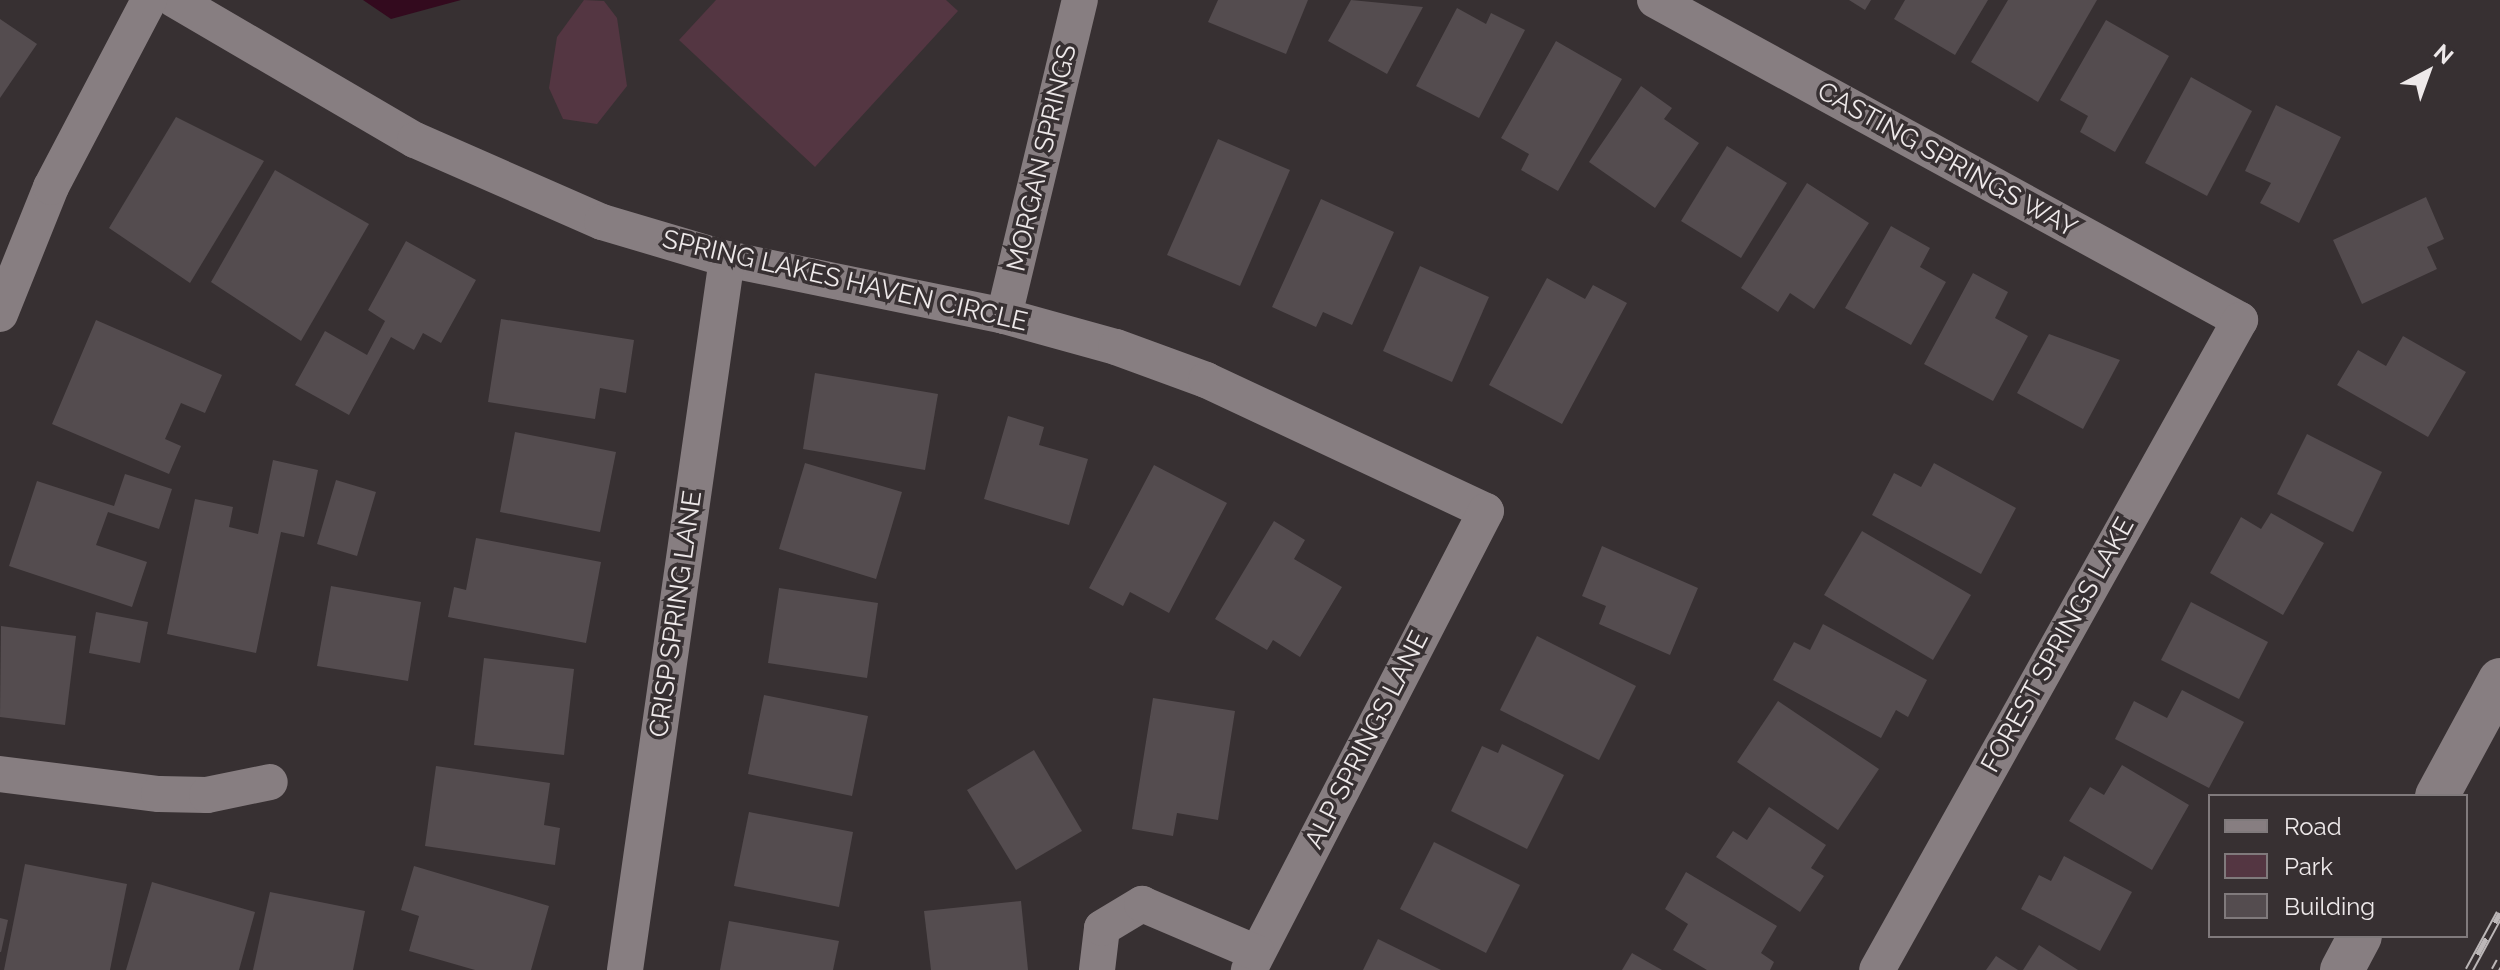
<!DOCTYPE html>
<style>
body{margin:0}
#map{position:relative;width:2500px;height:970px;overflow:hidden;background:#373032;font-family:Raleway,sans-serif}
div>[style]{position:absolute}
.green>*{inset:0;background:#543642}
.water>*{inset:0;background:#330a1e}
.building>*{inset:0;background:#544c4f}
.street>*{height:36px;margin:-18px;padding:0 18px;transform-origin:18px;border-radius:18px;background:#877e81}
.secondary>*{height:44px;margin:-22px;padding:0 22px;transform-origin:22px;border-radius:22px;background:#877e81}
.rail>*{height:9px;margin-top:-4.5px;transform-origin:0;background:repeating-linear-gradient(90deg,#373032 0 18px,#bcb7b8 0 36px);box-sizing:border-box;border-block:2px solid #bcb7b8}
span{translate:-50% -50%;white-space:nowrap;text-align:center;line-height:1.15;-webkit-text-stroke:7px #373032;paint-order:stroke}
.street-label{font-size:26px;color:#eee9ea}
.legend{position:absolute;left:2208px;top:794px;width:260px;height:144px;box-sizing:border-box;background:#373032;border:2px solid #807a7c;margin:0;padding:10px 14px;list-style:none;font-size:24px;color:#eee9ea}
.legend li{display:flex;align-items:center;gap:16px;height:40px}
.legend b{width:40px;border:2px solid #807a7c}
.north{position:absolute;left:2388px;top:32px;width:80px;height:80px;-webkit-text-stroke:6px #373032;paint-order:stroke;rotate:41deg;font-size:22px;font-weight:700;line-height:32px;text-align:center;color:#eee9ea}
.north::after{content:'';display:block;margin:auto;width:28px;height:36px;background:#eee9ea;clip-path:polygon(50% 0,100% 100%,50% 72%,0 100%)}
</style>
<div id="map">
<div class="green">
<i style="clip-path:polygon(584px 0,604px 1px,617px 18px,627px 86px,597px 124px,563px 119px,549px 88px,557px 37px)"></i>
<i style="clip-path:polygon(716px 0,946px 0,958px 11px,815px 167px,679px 40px)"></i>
</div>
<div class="water">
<i style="clip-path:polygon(363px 0,461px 0,391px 19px)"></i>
</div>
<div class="building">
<i style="clip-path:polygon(1218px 0,1308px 0,1286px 54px,1208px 22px)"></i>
<i style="clip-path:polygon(1351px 0,1423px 7px,1387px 74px,1328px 41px)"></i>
<i style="clip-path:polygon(1849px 0,1871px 0,1865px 10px)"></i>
<i style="clip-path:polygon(1905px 0,1988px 0,1955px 55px,1894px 19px)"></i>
<i style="clip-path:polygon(2008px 0,2097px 0,2038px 102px,1971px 62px)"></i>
<i style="clip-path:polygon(1457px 8px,1486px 24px,1491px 13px,1525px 30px,1479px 118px,1416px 86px)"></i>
<i style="clip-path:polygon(0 19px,37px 44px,0 98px)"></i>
<i style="clip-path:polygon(2106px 20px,2169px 56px,2115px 152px,2080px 132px,2088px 116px,2060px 100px)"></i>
<i style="clip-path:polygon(1556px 41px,1622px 79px,1558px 191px,1521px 170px,1529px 154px,1501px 138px)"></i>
<i style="clip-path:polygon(2191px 77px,2252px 111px,2207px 196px,2145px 163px)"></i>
<i style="clip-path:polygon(1641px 86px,1672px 108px,1664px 119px,1699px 143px,1655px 208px,1589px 162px)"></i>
<i style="clip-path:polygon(2276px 105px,2341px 137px,2299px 223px,2260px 203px,2271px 183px,2245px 171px)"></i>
<i style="clip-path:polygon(176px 117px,264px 161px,190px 283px,109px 228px)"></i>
<i style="clip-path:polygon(1218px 139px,1290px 170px,1240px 286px,1167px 255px)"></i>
<i style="clip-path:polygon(1727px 146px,1787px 183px,1741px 258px,1681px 221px)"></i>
<i style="clip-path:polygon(275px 170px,369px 224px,301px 341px,211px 282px)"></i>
<i style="clip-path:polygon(1807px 183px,1869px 223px,1814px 309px,1790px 293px,1778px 312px,1741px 288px)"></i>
<i style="clip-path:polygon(2426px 197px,2444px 239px,2427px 247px,2437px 269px,2362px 304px,2333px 240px)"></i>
<i style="clip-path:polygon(1321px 199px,1394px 232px,1352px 325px,1323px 312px,1316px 327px,1272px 307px)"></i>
<i style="clip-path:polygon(1891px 226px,1930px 248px,1920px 267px,1946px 282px,1911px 345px,1845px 308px)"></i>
<i style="clip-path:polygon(406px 241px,476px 280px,441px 343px,423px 333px,414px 350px,391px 337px,349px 415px,295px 385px,325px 331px,367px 355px,385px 321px,368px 310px)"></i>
<i style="clip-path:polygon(1420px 266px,1489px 297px,1452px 382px,1383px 351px)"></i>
<i style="clip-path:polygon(1973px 273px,2008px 292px,1995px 318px,2028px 336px,1993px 401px,1924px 364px)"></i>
<i style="clip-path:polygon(1547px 278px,1585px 299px,1593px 285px,1627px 303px,1562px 424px,1489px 385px)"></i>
<i style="clip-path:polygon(501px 319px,634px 340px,626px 393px,600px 388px,595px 419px,488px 402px)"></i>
<i style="clip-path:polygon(96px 320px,222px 375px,205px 413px,181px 403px,165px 439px,181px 446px,169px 474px,52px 424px)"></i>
<i style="clip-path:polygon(2049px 334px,2120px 360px,2083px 429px,2017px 393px)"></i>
<i style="clip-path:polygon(2403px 336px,2466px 372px,2428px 437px,2337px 385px,2358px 350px,2386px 366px)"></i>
<i style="clip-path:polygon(815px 373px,938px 394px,925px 470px,803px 449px)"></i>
<i style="clip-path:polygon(1008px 416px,1044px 427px,1039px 445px,1088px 459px,1069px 525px,984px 499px)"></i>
<i style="clip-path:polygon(515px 432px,616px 452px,600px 532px,500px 512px)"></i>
<i style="clip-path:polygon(2307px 434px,2382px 472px,2353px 532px,2277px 494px)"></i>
<i style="clip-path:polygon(273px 460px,318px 470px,304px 537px,281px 532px,256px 653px,167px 634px,195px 499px,233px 507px,229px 527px,258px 534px)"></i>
<i style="clip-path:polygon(805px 463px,902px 492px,876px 579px,779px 549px)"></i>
<i style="clip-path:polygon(1934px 463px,2016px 508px,1981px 574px,1872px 515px,1894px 473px,1921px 487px)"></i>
<i style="clip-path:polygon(1154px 465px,1227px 503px,1169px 613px,1130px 592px,1123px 606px,1089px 588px)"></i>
<i style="clip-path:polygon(125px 474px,172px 489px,159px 529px,108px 512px,96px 545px,147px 562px,132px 607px,9px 566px,37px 481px,114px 506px)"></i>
<i style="clip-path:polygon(336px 480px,376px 492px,357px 556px,317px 544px)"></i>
<i style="clip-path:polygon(2271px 513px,2324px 543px,2283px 615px,2210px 573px,2241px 517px,2261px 529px)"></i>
<i style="clip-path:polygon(1274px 521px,1305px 540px,1294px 559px,1342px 587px,1300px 657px,1273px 640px,1267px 650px,1215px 619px)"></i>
<i style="clip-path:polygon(1862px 531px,1971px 595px,1933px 660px,1824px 595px)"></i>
<i style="clip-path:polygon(476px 538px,601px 562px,586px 643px,448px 617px,454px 587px,466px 590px)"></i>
<i style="clip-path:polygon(1602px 546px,1698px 588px,1670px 655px,1599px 624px,1606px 606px,1582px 596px)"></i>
<i style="clip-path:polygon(331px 586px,421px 602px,408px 681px,317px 666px)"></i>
<i style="clip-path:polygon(779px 588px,878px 603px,867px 678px,768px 663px)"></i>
<i style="clip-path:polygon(2191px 602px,2268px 642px,2239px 699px,2161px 660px)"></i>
<i style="clip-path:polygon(96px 612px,148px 622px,140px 663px,89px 653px)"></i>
<i style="clip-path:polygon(1823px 624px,1927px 680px,1908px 717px,1896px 710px,1881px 738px,1773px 680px,1794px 642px,1810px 650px)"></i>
<i style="clip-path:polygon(1px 626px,76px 636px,65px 725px,0 717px)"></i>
<i style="clip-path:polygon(1537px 636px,1636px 686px,1599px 760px,1500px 710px)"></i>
<i style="clip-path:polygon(484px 658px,574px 669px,564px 755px,474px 745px)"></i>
<i style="clip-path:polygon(2182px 690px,2244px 722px,2209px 788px,2115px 739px,2134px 701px,2167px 718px)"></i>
<i style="clip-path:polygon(764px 695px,868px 716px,852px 796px,748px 774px)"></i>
<i style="clip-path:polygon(1153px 698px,1235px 711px,1218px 820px,1177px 813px,1173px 836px,1132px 829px)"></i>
<i style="clip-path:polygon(1778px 701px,1879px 769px,1838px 830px,1737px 762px)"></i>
<i style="clip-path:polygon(1502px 744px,1564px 775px,1527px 849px,1451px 811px,1482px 746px,1498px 753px)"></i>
<i style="clip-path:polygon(1034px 750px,1082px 831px,1016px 870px,967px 790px)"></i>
<i style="clip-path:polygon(2122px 765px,2189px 805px,2152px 870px,2069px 821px,2090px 787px,2104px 795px)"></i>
<i style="clip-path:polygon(436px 766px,550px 783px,544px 825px,560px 828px,555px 865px,425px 846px)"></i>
<i style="clip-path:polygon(1769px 807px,1826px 845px,1811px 868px,1824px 876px,1800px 912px,1716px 857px,1733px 831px,1747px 840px)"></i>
<i style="clip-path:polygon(749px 812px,853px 832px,839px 907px,734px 886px)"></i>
<i style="clip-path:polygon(1434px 842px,1520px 885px,1486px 953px,1400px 909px)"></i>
<i style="clip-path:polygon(2064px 856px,2132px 892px,2100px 951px,2021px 909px,2039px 875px,2051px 881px)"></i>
<i style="clip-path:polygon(25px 864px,127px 884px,110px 970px,4px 970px)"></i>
<i style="clip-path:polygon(414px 866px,549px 906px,531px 970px,475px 970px,409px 951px,419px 916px,401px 910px)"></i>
<i style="clip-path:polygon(1686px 872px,1777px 926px,1761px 953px,1774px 962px,1770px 970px,1707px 970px,1673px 950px,1688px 924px,1665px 909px)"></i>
<i style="clip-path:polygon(152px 882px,255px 912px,239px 970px,126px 970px)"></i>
<i style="clip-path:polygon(270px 892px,365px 911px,353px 970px,253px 970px)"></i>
<i style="clip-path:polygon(1021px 901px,1028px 970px,931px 970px,924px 911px)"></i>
<i style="clip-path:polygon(0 918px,8px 920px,1px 952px,0 952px)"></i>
<i style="clip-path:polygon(729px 921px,839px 941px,833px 970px,720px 970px)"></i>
<i style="clip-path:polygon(1378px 939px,1441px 970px,1363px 970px)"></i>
<i style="clip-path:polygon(2039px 945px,2078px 970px,2023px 970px)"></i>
<i style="clip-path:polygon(1632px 953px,1662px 970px,1622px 970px)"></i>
<i style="clip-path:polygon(1996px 956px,2018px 970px,1986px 970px)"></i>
</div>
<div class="street">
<i style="left:175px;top:0;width:278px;rotate:30.3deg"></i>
<i style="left:415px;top:140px;width:204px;rotate:23.7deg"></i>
<i style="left:602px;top:222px;width:130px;rotate:16.5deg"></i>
<i style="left:727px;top:259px;width:283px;rotate:11.6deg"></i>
<i style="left:1004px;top:316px;width:116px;rotate:15.5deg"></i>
<i style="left:1116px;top:347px;width:96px;rotate:20.1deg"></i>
<i style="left:1206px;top:380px;width:309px;rotate:25.1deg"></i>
<i style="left:1486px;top:511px;width:517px;rotate:117.31deg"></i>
<i style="left:1655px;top:0;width:667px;rotate:28.68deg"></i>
<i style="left:2240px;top:320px;width:744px;rotate:119.18deg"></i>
<i style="left:0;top:314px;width:137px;rotate:-68.1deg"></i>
<i style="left:51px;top:187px;width:211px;rotate:-62.3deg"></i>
<i style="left:1004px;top:316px;width:325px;rotate:-76.5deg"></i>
<i style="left:0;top:774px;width:160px;rotate:7.2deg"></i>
<i style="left:159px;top:794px;width:48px;rotate:1.2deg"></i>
<i style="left:207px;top:795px;width:64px;rotate:-11.7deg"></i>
<i style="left:625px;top:970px;width:718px;rotate:-81.84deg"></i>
<i style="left:1097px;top:970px;width:42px;rotate:-83.2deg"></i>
<i style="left:1102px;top:928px;width:47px;rotate:-31deg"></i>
<i style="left:1142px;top:904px;width:125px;rotate:23.1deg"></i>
</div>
<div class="secondary">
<i style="left:2437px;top:796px;width:132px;rotate:-61.5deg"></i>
<i style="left:2342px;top:970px;width:38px;rotate:-62deg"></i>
</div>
<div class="rail">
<i style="left:2469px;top:970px;width:65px;rotate:-61.5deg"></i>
<i style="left:2495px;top:970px;width:10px;rotate:-61deg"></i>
</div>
<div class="street-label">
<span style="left:1042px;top:158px;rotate:-77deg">MORGAN SPRINGS</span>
<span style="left:1947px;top:160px;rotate:29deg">CASTING SPRINGS WAY</span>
<span style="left:845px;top:281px;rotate:13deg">SPRING LAKES HAVEN CIRCLE</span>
<span style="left:676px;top:614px;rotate:-82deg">CRISP SPRING LANE</span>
<span style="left:2058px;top:645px;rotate:-61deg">FOREST SPRINGS LAKE</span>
<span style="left:1367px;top:740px;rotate:-63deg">ALP SPRINGS LANE</span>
</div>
<ul class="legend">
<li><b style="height:10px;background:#877e81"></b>Road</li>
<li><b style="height:22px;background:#543642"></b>Park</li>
<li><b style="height:22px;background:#544c4f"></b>Building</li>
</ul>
<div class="north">N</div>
</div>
